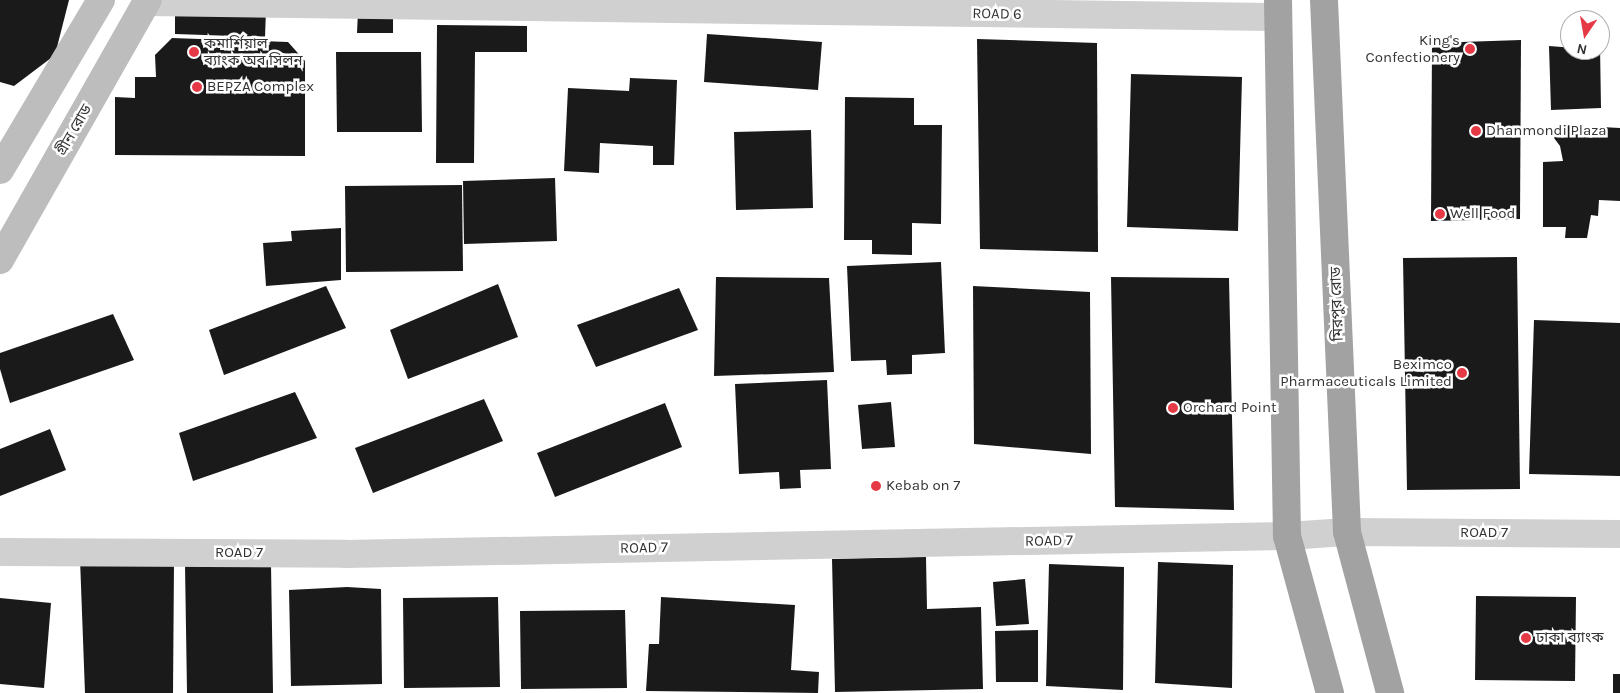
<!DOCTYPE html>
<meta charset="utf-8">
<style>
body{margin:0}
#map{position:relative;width:1620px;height:693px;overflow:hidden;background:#fff;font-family:Karla,"Noto Sans Bengali",sans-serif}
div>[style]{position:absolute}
.building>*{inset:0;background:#1a1a1a}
.minor>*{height:28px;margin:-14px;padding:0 14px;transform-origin:14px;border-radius:14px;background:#d0d0d0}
.secondary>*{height:28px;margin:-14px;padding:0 14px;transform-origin:14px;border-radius:14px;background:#bdbdbd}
.trunk>*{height:28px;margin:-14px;padding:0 14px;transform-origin:14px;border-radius:14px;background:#a2a2a2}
.dots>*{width:14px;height:14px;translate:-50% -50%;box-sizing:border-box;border:2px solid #fff;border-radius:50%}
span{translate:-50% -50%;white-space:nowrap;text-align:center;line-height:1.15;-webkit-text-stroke:5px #fff;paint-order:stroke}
.street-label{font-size:15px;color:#333}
.poi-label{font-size:15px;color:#333}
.right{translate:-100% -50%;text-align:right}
.left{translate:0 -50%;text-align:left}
.north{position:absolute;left:1560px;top:10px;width:50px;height:50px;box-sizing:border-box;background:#fff;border:1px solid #adadad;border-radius:50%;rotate:192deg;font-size:14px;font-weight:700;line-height:20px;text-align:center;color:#333}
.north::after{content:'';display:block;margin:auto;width:18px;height:22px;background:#e63946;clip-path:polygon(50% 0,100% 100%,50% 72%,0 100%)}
</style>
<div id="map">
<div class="building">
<i style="clip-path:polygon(0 0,69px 0,55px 55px,14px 86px,0 82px)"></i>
<i style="clip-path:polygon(175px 7px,266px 10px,265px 37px,175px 34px)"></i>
<i style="clip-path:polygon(358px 11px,393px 11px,393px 33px,357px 33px)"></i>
<i style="clip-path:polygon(437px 25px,527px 26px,527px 52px,475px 52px,474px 163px,436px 163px)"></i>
<i style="clip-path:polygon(707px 34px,822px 42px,818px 90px,704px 82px)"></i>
<i style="clip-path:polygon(172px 38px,288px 42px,305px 61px,305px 156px,115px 155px,115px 97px,135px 98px,135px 77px,156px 77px,155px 55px)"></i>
<i style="clip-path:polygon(977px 39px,1097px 43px,1098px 252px,980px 249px)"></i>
<i style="clip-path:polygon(1521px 40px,1520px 219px,1431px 221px,1432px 43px)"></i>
<i style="clip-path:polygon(1600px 45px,1601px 108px,1551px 110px,1549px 46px,1600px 50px)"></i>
<i style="clip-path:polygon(336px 52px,421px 52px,422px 132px,337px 132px)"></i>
<i style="clip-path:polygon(1131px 74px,1242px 77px,1238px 231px,1127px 227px)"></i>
<i style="clip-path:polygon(630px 78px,677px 80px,674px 165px,653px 165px,653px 146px,600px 143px,599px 173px,564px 171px,568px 88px,629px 91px)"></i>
<i style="clip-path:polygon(845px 97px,914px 98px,914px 125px,942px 125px,941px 224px,912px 223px,912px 255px,872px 254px,872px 240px,844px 240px)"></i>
<i style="clip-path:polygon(1564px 125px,1620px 128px,1620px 201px,1599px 200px,1598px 216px,1591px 215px,1587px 238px,1565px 238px,1566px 227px,1543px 227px,1543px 162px,1563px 161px,1560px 146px,1554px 138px,1555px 129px)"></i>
<i style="clip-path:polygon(811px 130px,813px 208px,736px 210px,734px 132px)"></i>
<i style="clip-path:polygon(555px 178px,557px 241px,464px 244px,463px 181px)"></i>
<i style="clip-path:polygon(462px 185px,463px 271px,346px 272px,345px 186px)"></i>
<i style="clip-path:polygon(341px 228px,341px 280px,266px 286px,263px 243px,292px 241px,291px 231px)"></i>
<i style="clip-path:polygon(1517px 257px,1520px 489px,1407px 490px,1403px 258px)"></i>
<i style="clip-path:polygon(941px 262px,945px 353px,912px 355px,912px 374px,887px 375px,886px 360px,851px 361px,847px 266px)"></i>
<i style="clip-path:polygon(716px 277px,829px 278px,834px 372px,714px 376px)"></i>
<i style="clip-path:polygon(1111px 277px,1229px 278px,1234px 510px,1115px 507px)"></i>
<i style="clip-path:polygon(498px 284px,518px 337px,408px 379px,390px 330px)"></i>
<i style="clip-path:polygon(326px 286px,346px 328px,224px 375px,209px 330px)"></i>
<i style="clip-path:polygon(973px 286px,1090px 292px,1091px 454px,974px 444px)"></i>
<i style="clip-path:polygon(679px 288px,698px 330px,596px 367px,577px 325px)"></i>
<i style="clip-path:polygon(113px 314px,134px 360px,10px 403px,0 369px,0 353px)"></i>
<i style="clip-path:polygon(1534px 320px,1620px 323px,1620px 476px,1529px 474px)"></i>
<i style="clip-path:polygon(827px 380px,831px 469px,800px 470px,801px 488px,780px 489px,779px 472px,739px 474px,735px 384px)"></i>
<i style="clip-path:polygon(295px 392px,317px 438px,193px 481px,179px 433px)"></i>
<i style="clip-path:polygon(484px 399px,503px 441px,373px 493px,355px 448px)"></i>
<i style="clip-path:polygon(891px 402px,895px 447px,862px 449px,858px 405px)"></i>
<i style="clip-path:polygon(665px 403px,682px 447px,555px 497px,537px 453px)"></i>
<i style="clip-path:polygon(50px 429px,66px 470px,0 496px,0 449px)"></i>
<i style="clip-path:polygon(926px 557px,927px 609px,981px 607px,983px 689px,835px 692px,832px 559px)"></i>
<i style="clip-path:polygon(80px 559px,174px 561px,173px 693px,85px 693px)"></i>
<i style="clip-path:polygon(1158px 562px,1233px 565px,1232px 688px,1155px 683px)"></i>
<i style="clip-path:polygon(271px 564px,273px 693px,187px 693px,185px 565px)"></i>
<i style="clip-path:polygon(1049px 564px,1124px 567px,1123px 690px,1046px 686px)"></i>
<i style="clip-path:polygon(1025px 579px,1029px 624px,996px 626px,993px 582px)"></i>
<i style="clip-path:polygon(347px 587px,381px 589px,382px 684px,291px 686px,289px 590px)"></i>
<i style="clip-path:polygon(1476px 596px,1576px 597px,1575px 681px,1475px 680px)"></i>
<i style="clip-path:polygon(498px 597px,500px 687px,404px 688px,403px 598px)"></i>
<i style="clip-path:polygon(661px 597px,795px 605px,791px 670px,819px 672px,818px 693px,646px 691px,649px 644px,659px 644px)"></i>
<i style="clip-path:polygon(0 598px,51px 603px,44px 688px,0 684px)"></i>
<i style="clip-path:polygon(625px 610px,627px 688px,521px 689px,520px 611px)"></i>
<i style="clip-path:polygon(1038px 630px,1038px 682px,996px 682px,995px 631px)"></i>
<i style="clip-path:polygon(1613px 674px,1620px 674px,1620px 693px,1613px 693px)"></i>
</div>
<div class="minor">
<i style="left:147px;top:2px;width:1131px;rotate:0.76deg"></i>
<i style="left:0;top:552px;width:346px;rotate:0.3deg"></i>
<i style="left:346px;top:554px;width:941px;rotate:-1.1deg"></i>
<i style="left:1287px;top:536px;width:60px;rotate:-3.8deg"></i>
<i style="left:1347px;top:532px;width:273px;rotate:0.4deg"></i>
</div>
<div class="secondary">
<i style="left:0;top:170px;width:198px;rotate:-59.3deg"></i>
<i style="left:0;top:260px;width:299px;rotate:-60.4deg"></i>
</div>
<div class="trunk">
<i style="left:1278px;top:0;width:536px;rotate:89.04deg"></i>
<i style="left:1287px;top:536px;width:163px;rotate:74.7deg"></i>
<i style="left:1324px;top:0;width:532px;rotate:87.52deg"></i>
<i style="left:1347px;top:532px;width:167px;rotate:75deg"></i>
</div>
<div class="dots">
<i style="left:1470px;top:49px;background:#e63946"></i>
<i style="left:194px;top:52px;background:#e63946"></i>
<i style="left:197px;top:87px;background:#e63946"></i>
<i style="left:1476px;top:131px;background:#e63946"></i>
<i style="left:1440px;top:214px;background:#e63946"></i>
<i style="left:1462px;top:373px;background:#e63946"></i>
<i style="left:1173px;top:408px;background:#e63946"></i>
<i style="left:876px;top:486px;background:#e63946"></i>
<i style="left:1526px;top:638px;background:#e63946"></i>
</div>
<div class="street-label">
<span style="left:997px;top:14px;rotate:1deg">ROAD 6</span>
<span style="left:74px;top:130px;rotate:-60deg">গ্রীন রোড</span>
<span style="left:1337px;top:304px;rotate:-92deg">মিরপুর রোড</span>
<span style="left:1484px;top:533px">ROAD 7</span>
<span style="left:1049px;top:541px;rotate:-1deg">ROAD 7</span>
<span style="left:644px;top:548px;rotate:-1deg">ROAD 7</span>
<span style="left:239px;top:553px">ROAD 7</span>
</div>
<div class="poi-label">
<span class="right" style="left:1460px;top:49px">King's<br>Confectionery</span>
<span class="left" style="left:204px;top:52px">কমার্শিয়াল<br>ব্যাংক অব সিলন</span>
<span class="left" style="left:207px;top:87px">BEPZA Complex</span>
<span class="left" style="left:1486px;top:131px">Dhanmondi Plaza</span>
<span class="left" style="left:1450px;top:214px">Well Food</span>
<span class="right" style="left:1452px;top:373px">Beximco<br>Pharmaceuticals Limited</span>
<span class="left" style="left:1183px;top:408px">Orchard Point</span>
<span class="left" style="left:886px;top:486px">Kebab on 7</span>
<span class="left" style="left:1536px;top:638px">ঢাকা ব্যাংক</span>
</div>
<div class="north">N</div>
</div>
